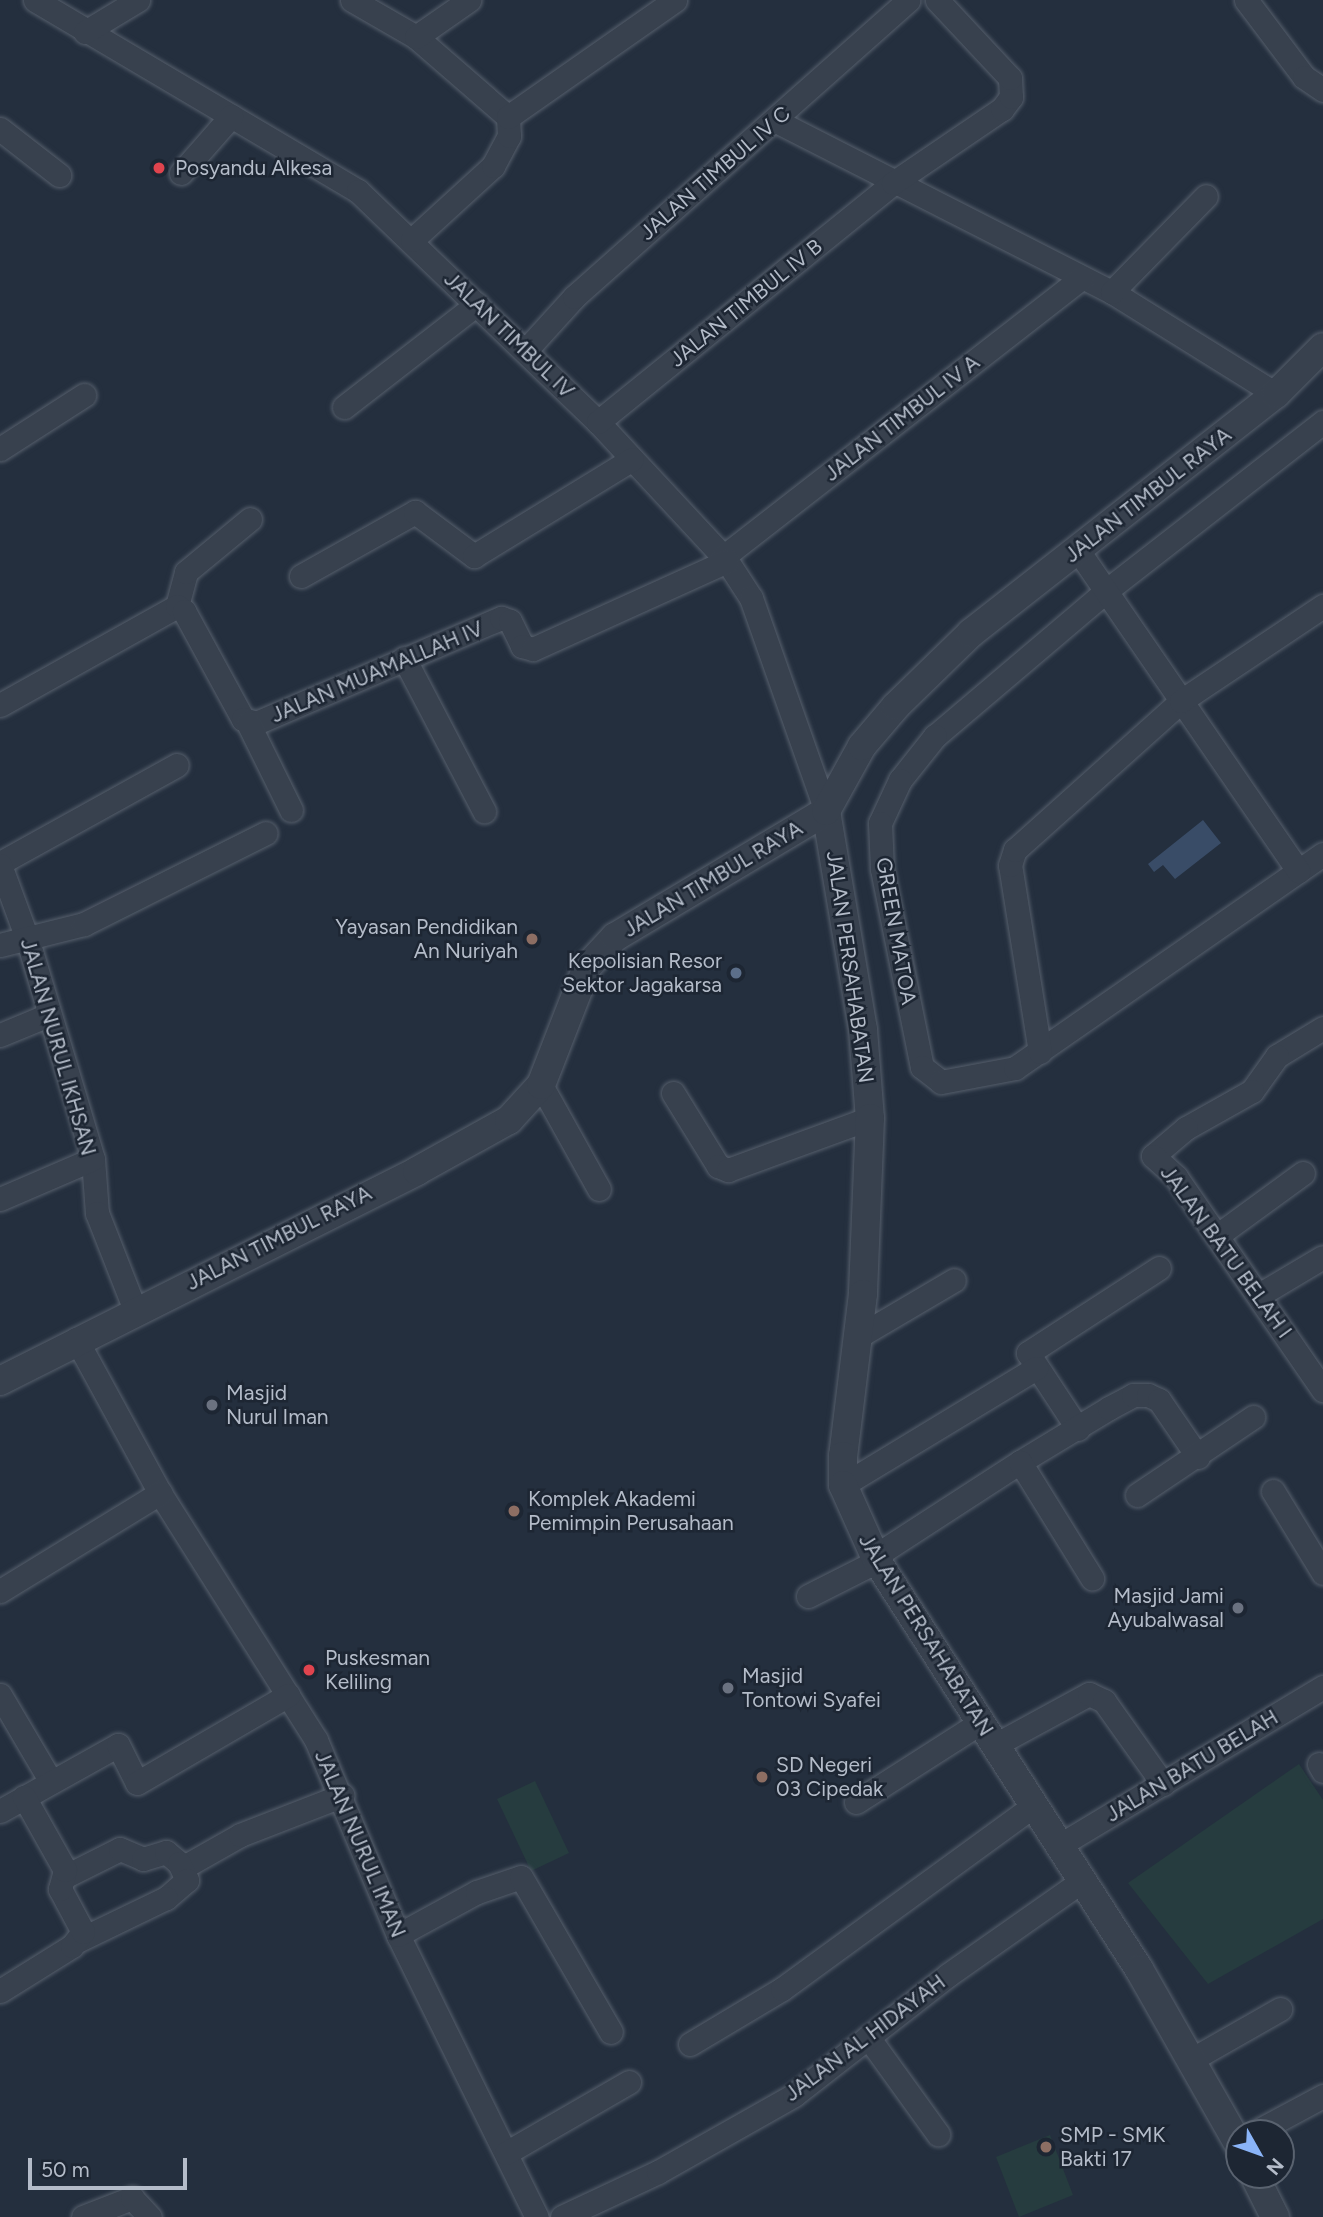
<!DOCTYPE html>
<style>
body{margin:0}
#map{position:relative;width:1323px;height:2217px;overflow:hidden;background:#242f3e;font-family:Figtree,sans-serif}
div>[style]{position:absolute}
.green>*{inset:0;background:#263c3f}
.water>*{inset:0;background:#394c67}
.roads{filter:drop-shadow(0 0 2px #565f6c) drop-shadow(0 0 2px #565f6c)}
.minor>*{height:23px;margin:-11.5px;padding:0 11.5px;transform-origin:11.5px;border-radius:11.5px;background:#38414e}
.tertiary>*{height:28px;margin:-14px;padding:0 14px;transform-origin:14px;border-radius:14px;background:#38414e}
.dots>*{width:19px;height:19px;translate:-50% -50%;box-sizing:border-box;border:4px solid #1d2633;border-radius:50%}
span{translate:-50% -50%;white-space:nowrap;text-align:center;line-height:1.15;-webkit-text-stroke:5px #1d2633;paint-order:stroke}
.poi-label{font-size:21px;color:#b4bcc9}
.left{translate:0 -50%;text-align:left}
.right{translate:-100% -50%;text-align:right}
.street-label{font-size:21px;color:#b4bcc9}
.north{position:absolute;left:1225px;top:2119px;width:70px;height:70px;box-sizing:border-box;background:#1d2633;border:2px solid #59626f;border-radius:50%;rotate:130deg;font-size:19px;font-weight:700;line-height:28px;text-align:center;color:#b4bcc9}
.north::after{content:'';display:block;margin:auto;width:24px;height:32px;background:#8ab4f8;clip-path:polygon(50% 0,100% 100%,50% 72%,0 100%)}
.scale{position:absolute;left:28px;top:2158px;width:159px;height:32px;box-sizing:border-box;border:4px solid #b4bcc9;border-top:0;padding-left:9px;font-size:21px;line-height:24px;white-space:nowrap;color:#b4bcc9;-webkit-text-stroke:5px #1d2633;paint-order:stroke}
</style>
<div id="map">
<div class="green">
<i style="clip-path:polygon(1299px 1764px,1323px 1800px,1323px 1919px,1208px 1984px,1128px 1883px)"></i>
<i style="clip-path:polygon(535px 1781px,569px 1853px,531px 1871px,497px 1799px)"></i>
<i style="clip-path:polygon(1050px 2135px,1073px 2195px,1019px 2217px,996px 2157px)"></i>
</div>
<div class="water">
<i style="clip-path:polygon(1203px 820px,1221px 843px,1175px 879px,1163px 865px,1154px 872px,1148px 864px)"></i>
</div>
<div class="roads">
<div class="minor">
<i style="left:35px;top:0;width:375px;rotate:30.6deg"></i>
<i style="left:358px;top:191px;width:333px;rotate:43.9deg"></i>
<i style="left:598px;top:422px;width:190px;rotate:47.1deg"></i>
<i style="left:727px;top:561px;width:44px;rotate:57deg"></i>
<i style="left:751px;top:598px;width:226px;rotate:70.6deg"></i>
<i style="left:352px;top:0;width:74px;rotate:30deg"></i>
<i style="left:416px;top:37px;width:122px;rotate:41deg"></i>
<i style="left:1246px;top:0;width:96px;rotate:53deg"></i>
<i style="left:1304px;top:77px;width:23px;rotate:34deg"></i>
<i style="left:85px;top:32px;width:62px;rotate:-31.1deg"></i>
<i style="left:416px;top:37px;width:65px;rotate:-34.9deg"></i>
<i style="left:776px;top:121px;width:377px;rotate:27deg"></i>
<i style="left:1112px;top:292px;width:193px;rotate:31.9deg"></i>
<i style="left:0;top:129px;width:75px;rotate:37.9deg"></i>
<i style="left:181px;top:173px;width:76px;rotate:-48.7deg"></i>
<i style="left:412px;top:240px;width:110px;rotate:-42.4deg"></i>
<i style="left:493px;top:166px;width:34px;rotate:-62deg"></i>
<i style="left:509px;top:136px;width:19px;rotate:-93deg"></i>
<i style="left:508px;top:117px;width:204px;rotate:-35deg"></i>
<i style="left:1112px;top:292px;width:134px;rotate:-45.6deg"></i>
<i style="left:526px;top:350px;width:72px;rotate:-47.8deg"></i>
<i style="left:574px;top:297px;width:447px;rotate:-41.6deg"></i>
<i style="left:344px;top:407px;width:168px;rotate:-37.8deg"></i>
<i style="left:598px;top:422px;width:380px;rotate:-39deg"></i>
<i style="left:893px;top:183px;width:132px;rotate:-34.2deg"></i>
<i style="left:1002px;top:109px;width:15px;rotate:-53deg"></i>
<i style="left:1011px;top:97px;width:19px;rotate:-93deg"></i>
<i style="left:1010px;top:78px;width:107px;rotate:-133.1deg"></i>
<i style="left:1323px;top:422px;width:276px;rotate:142.1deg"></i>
<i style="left:1105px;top:592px;width:223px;rotate:139.7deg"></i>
<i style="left:935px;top:736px;width:56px;rotate:128.5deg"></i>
<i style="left:900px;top:780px;width:47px;rotate:114.9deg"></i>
<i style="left:880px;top:823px;width:46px;rotate:87.5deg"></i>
<i style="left:882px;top:869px;width:202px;rotate:78.6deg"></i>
<i style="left:922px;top:1067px;width:24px;rotate:38deg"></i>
<i style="left:941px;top:1082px;width:75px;rotate:-10.7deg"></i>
<i style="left:1015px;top:1068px;width:375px;rotate:-34.8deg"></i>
<i style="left:0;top:449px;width:100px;rotate:-32.7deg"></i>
<i style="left:1077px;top:549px;width:391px;rotate:55.5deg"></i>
<i style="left:723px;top:557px;width:454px;rotate:-37.9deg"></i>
<i style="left:301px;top:576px;width:131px;rotate:-29.3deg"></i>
<i style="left:415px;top:512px;width:74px;rotate:36.7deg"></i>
<i style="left:474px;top:556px;width:185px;rotate:-31.5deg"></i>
<i style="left:177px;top:606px;width:35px;rotate:-75deg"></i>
<i style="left:186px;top:572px;width:83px;rotate:-39.6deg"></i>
<i style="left:404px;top:658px;width:173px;rotate:62.4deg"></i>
<i style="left:0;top:705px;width:203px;rotate:-29.2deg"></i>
<i style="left:177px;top:606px;width:9px;rotate:36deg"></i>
<i style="left:184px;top:611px;width:123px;rotate:61.4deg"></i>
<i style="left:243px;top:719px;width:14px;rotate:17deg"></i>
<i style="left:256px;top:723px;width:267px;rotate:-23.2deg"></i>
<i style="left:501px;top:618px;width:9px;rotate:18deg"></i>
<i style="left:510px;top:621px;width:28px;rotate:64deg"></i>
<i style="left:522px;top:646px;width:11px;rotate:15deg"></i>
<i style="left:533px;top:649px;width:213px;rotate:-24.4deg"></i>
<i style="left:248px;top:723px;width:97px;rotate:63.7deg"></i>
<i style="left:0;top:863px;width:202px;rotate:-29deg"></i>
<i style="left:0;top:865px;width:81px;rotate:69.8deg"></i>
<i style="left:28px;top:941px;width:227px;rotate:73.4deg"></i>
<i style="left:93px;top:1159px;width:54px;rotate:85.8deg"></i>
<i style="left:97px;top:1213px;width:104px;rotate:68.6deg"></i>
<i style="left:0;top:945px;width:87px;rotate:-14deg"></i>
<i style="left:84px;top:924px;width:203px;rotate:-26.6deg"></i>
<i style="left:1323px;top:1028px;width:54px;rotate:148.7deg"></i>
<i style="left:1277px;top:1056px;width:43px;rotate:125.5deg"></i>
<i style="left:1252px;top:1091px;width:76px;rotate:150.7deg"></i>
<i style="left:1186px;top:1128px;width:43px;rotate:139.7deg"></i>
<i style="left:1153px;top:1156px;width:31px;rotate:42deg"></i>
<i style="left:1176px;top:1177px;width:259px;rotate:55.4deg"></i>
<i style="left:0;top:1035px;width:52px;rotate:-22.6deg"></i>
<i style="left:1040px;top:1052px;width:189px;rotate:-99.1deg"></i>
<i style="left:1010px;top:865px;width:16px;rotate:-72deg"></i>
<i style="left:1015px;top:850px;width:223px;rotate:-41.9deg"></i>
<i style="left:1181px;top:701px;width:171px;rotate:-33.8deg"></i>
<i style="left:541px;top:1085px;width:119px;rotate:60.9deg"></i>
<i style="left:673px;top:1093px;width:86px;rotate:58.3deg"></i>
<i style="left:718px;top:1166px;width:11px;rotate:22deg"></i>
<i style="left:728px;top:1170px;width:151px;rotate:-20.1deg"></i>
<i style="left:0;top:1199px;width:101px;rotate:-23.3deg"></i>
<i style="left:1218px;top:1235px;width:105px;rotate:-36.1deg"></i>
<i style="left:1259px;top:1295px;width:74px;rotate:-30.7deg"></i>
<i style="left:859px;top:1336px;width:110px;rotate:-30.5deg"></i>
<i style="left:76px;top:1339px;width:175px;rotate:61.4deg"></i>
<i style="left:160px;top:1493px;width:292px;rotate:57.7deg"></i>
<i style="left:316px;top:1740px;width:212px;rotate:67.2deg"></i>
<i style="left:398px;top:1935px;width:314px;rotate:63.8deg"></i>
<i style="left:1078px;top:1429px;width:91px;rotate:-123.3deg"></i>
<i style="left:1028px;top:1353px;width:156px;rotate:-33deg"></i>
<i style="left:1020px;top:1462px;width:104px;rotate:-31.2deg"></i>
<i style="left:1109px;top:1408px;width:27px;rotate:-28deg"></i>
<i style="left:1133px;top:1395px;width:15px"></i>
<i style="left:1148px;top:1395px;width:12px;rotate:24deg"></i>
<i style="left:1159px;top:1400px;width:69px;rotate:55.6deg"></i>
<i style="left:843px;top:1485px;width:226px;rotate:-31.2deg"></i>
<i style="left:1273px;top:1491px;width:96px;rotate:58.6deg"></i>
<i style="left:1137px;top:1495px;width:140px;rotate:-33.9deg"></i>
<i style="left:875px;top:1556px;width:173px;rotate:-33deg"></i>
<i style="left:1020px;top:1462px;width:137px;rotate:58.2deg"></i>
<i style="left:0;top:1591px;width:188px;rotate:-31.5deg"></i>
<i style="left:808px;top:1596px;width:77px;rotate:-26.9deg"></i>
<i style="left:0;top:1695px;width:99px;rotate:59.5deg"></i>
<i style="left:995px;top:1745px;width:107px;rotate:-28.5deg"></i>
<i style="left:1089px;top:1694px;width:17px;rotate:25deg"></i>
<i style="left:1104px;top:1701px;width:102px;rotate:54.6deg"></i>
<i style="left:1319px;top:1764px;width:8px;rotate:60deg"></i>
<i style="left:856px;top:1802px;width:148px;rotate:-32.6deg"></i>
<i style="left:0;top:1811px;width:135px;rotate:-29.2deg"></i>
<i style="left:118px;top:1745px;width:42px;rotate:63.4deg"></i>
<i style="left:137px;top:1783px;width:175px;rotate:-30.2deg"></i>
<i style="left:1060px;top:1845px;width:307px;rotate:-31deg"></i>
<i style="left:182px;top:1868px;width:67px;rotate:-29.6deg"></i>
<i style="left:240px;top:1835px;width:110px;rotate:-21.2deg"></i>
<i style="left:66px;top:1876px;width:60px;rotate:-26.6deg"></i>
<i style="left:120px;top:1849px;width:25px;rotate:23deg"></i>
<i style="left:143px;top:1859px;width:24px;rotate:-17deg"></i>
<i style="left:166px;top:1852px;width:17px;rotate:40deg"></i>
<i style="left:179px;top:1863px;width:19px;rotate:65deg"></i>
<i style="left:187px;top:1880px;width:28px;rotate:139deg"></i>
<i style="left:166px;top:1898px;width:99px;rotate:154.2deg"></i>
<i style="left:398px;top:1935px;width:90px;rotate:-28.6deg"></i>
<i style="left:477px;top:1892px;width:46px;rotate:-18.8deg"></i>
<i style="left:521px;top:1877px;width:179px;rotate:59.9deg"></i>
<i style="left:0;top:1991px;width:85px;rotate:-32deg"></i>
<i style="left:72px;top:1946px;width:18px;rotate:-52deg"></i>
<i style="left:83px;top:1932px;width:49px;rotate:-118.1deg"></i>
<i style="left:60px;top:1889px;width:20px;rotate:-75deg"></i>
<i style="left:65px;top:1870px;width:84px;rotate:-119.3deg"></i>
<i style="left:868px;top:2037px;width:120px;rotate:54.2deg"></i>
<i style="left:690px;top:2044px;width:107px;rotate:-30.9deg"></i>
<i style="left:782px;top:1989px;width:312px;rotate:-36.1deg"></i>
<i style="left:1189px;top:2061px;width:105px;rotate:-29.7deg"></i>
<i style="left:1254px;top:2133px;width:78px;rotate:-28.2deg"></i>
<i style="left:506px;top:2153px;width:142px;rotate:-30deg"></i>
<i style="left:83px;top:2217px;width:53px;rotate:-21.2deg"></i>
<i style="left:132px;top:2198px;width:26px;rotate:47deg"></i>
<i style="left:562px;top:2217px;width:106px;rotate:-25.1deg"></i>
<i style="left:658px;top:2172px;width:156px;rotate:-29.5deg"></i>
<i style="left:794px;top:2095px;width:195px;rotate:-37.9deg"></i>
<i style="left:948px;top:1975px;width:165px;rotate:-35.1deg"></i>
</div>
<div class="tertiary">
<i style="left:826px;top:811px;width:222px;rotate:80.4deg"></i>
<i style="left:863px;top:1030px;width:88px;rotate:85.5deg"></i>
<i style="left:870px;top:1118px;width:176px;rotate:92.3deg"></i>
<i style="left:863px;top:1294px;width:163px;rotate:97deg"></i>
<i style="left:843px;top:1456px;width:29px;rotate:90deg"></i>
<i style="left:843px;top:1485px;width:83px;rotate:65.9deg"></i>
<i style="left:877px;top:1561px;width:485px;rotate:57.3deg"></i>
<i style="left:1139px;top:1969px;width:202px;rotate:60.4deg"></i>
<i style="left:0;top:1381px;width:467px;rotate:-26.7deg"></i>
<i style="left:417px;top:1171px;width:105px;rotate:-29deg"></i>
<i style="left:509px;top:1120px;width:47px;rotate:-47.6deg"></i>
<i style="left:541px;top:1085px;width:127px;rotate:-68.7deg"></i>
<i style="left:587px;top:967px;width:41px;rotate:-47deg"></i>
<i style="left:615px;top:937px;width:246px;rotate:-30.8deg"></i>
<i style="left:826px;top:811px;width:74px;rotate:-61deg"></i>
<i style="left:862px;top:746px;width:52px;rotate:-49.6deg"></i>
<i style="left:896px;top:706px;width:105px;rotate:-44.2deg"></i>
<i style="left:971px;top:633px;width:387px;rotate:-38.1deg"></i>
<i style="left:1276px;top:394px;width:66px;rotate:-45deg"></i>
<i style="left:1254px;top:2175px;width:47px;rotate:63.4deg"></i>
</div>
</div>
<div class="dots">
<i style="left:159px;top:168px;background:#e0444e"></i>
<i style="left:532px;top:939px;background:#8d6e63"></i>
<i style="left:736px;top:973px;background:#5c6f8a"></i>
<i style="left:212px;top:1405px;background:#6b7280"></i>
<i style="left:514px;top:1511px;background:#8d6e63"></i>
<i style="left:1238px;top:1608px;background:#6b7280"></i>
<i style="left:309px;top:1670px;background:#e0444e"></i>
<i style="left:728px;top:1688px;background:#6b7280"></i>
<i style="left:762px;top:1777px;background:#8d6e63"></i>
<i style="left:1046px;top:2147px;background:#8d6e63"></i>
</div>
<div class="poi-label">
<span class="left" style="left:175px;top:168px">Posyandu Alkesa</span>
<span class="right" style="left:518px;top:939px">Yayasan Pendidikan<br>An Nuriyah</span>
<span class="right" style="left:722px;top:973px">Kepolisian Resor<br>Sektor Jagakarsa</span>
<span class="left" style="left:226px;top:1405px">Masjid<br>Nurul Iman</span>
<span class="left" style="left:528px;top:1511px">Komplek Akademi<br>Pemimpin Perusahaan</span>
<span class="right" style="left:1224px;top:1608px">Masjid Jami<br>Ayubalwasal</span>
<span class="left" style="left:325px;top:1670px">Puskesman<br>Keliling</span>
<span class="left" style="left:742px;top:1688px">Masjid<br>Tontowi Syafei</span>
<span class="left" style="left:776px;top:1777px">SD Negeri<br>03 Cipedak</span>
<span class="left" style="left:1060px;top:2147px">SMP - SMK<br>Bakti 17</span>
</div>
<div class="street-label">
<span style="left:715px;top:173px;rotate:-41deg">JALAN TIMBUL IV C</span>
<span style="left:746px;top:303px;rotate:-39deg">JALAN TIMBUL IV B</span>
<span style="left:509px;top:335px;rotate:44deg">JALAN TIMBUL IV</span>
<span style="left:902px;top:418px;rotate:-38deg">JALAN TIMBUL IV A</span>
<span style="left:1148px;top:495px;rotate:-38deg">JALAN TIMBUL RAYA</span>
<span style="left:377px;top:672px;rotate:-23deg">JALAN MUAMALLAH IV</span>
<span style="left:713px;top:879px;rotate:-31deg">JALAN TIMBUL RAYA</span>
<span style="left:896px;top:931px;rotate:80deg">GREEN MATOA</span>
<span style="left:850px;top:967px;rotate:82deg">JALAN PERSAHABATAN</span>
<span style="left:58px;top:1047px;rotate:74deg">JALAN NURUL IKHSAN</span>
<span style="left:279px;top:1238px;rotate:-27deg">JALAN TIMBUL RAYA</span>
<span style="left:1226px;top:1252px;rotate:54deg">JALAN BATU BELAH I</span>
<span style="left:926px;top:1635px;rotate:58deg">JALAN PERSAHABATAN</span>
<span style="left:1192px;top:1766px;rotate:-31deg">JALAN BATU BELAH</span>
<span style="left:360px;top:1844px;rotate:67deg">JALAN NURUL IMAN</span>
<span style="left:865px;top:2038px;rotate:-37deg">JALAN AL HIDAYAH</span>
</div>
<div class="north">N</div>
<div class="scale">50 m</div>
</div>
